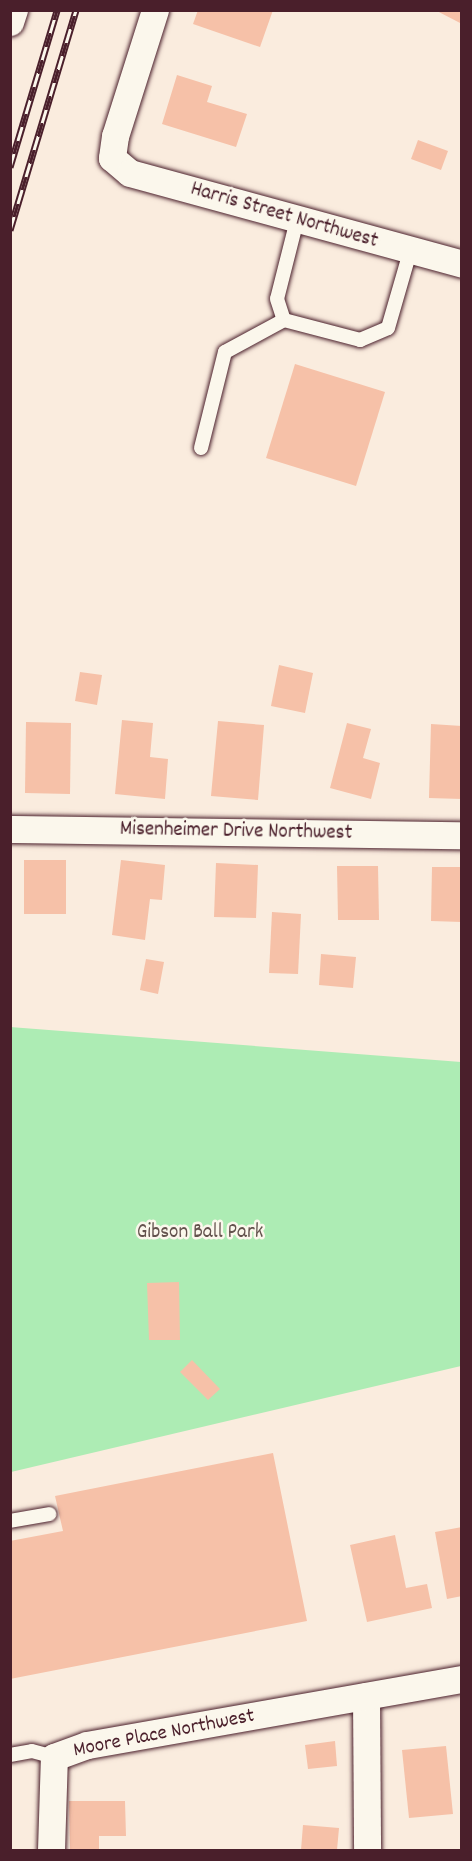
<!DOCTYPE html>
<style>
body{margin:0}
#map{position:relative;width:472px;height:1861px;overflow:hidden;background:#faecde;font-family:Dekko,sans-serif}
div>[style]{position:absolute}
.green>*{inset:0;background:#adecb4}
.building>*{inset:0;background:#f6c1a8}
.roads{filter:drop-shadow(0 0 2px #4a1f2b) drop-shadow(0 0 2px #4a1f2b)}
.service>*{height:14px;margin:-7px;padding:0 7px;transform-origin:7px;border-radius:7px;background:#fbf7ec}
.minor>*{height:27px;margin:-13.5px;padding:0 13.5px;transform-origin:13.5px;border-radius:13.5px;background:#fbf7ec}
.rail>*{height:7px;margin-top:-3.5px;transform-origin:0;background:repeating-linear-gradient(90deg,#fbf7ec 0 14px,#4a1f2b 0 28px);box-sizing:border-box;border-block:2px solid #4a1f2b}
span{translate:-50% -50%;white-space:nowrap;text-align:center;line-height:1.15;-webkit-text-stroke:5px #fbf7ec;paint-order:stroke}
.street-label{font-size:21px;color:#4a1f2b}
.park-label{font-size:21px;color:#63524d}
.frame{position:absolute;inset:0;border:12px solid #4a1f2b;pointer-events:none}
</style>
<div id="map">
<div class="green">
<i style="clip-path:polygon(10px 1027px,461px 1062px,461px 1366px,11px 1472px)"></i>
</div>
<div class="building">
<i style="clip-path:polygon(198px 10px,273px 10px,260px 47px,193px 24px)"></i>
<i style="clip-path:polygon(435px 10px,462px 10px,462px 24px)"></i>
<i style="clip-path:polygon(177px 75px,212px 86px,207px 102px,247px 114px,236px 147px,162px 124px)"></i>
<i style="clip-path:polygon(418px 140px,448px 151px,441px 170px,411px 159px)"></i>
<i style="clip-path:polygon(295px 364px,385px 392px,356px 486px,266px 458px)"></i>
<i style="clip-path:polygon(279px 665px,313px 673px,305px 713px,271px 706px)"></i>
<i style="clip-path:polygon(80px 672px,102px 675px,97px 705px,75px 701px)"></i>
<i style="clip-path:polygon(122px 720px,153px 723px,150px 757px,168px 759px,165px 799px,115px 794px)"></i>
<i style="clip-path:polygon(218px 721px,264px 725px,258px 800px,211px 796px)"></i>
<i style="clip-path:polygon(26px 722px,71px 723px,70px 794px,25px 793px)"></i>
<i style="clip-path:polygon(347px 723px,371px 729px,363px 758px,380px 763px,371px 799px,330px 788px)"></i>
<i style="clip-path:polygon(431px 724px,462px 726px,462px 799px,429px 798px)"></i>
<i style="clip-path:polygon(24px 860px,66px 860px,66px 914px,24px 914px)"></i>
<i style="clip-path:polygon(121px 860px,165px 865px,162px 900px,150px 899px,145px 940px,112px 935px)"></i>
<i style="clip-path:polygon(216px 863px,258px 865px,256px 918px,214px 917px)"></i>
<i style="clip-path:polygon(337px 866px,378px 866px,379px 920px,338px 920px)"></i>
<i style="clip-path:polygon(432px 867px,462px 867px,462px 922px,431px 921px)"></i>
<i style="clip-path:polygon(272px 912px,301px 914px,298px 974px,269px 973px)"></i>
<i style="clip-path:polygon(321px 954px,356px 957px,353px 988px,319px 985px)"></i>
<i style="clip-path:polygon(146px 959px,164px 962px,158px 994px,140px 990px)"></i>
<i style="clip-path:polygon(179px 1282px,180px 1340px,149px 1340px,147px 1283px)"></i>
<i style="clip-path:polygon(192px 1360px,220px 1389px,208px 1400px,180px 1372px)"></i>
<i style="clip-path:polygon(273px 1453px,307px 1621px,10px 1679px,10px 1541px,63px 1531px,55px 1496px)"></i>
<i style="clip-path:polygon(462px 1527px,462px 1596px,447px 1599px,435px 1532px)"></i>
<i style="clip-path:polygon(395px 1535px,406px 1588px,427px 1584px,432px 1608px,367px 1622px,350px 1545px)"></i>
<i style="clip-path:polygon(335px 1741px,337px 1766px,308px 1769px,305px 1745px)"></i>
<i style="clip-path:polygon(446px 1746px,453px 1814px,409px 1818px,402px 1750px)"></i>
<i style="clip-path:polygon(69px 1801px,125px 1801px,126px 1836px,99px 1836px,99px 1850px,70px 1850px)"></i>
<i style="clip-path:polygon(303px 1825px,339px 1828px,337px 1850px,301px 1850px)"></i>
</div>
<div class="roads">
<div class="service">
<i style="left:297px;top:220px;width:81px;rotate:104.2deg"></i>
<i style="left:277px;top:299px;width:22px;rotate:72deg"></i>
<i style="left:284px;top:320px;width:79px;rotate:14.7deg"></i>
<i style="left:360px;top:340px;width:30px;rotate:-23deg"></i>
<i style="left:388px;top:328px;width:79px;rotate:-73.9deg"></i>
<i style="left:201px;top:448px;width:99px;rotate:-76deg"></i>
<i style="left:225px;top:352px;width:67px;rotate:-28.5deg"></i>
<i style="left:10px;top:1521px;width:40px;rotate:-10deg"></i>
<i style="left:10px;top:1755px;width:22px;rotate:-10deg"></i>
<i style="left:32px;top:1751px;width:23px;rotate:15deg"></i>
</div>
<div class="minor">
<i style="left:155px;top:10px;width:132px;rotate:107.6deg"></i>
<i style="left:115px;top:136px;width:22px;rotate:98deg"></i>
<i style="left:112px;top:158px;width:23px;rotate:40deg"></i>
<i style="left:130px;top:173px;width:344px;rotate:15.3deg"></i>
<i style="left:10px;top:22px;width:13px;rotate:-72deg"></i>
<i style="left:10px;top:829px;width:452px;rotate:0.8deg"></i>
<i style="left:366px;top:1696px;width:154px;rotate:89.6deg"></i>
<i style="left:51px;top:1850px;width:93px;rotate:-88.2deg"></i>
<i style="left:54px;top:1757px;width:35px;rotate:-20deg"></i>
<i style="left:87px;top:1745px;width:381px;rotate:-10deg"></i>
</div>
</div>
<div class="rail">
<i style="left:10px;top:167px;width:164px;rotate:-73.3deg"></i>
<i style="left:10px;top:230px;width:230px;rotate:-73.3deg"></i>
</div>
<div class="street-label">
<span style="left:284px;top:216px;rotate:16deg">Harris Street Northwest</span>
<span style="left:236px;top:832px;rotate:1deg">Misenheimer Drive Northwest</span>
<span style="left:164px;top:1734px;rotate:-11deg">Moore Place Northwest</span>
</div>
<div class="park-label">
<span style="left:200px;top:1233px">Gibson Ball Park</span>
</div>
<div class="frame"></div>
</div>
